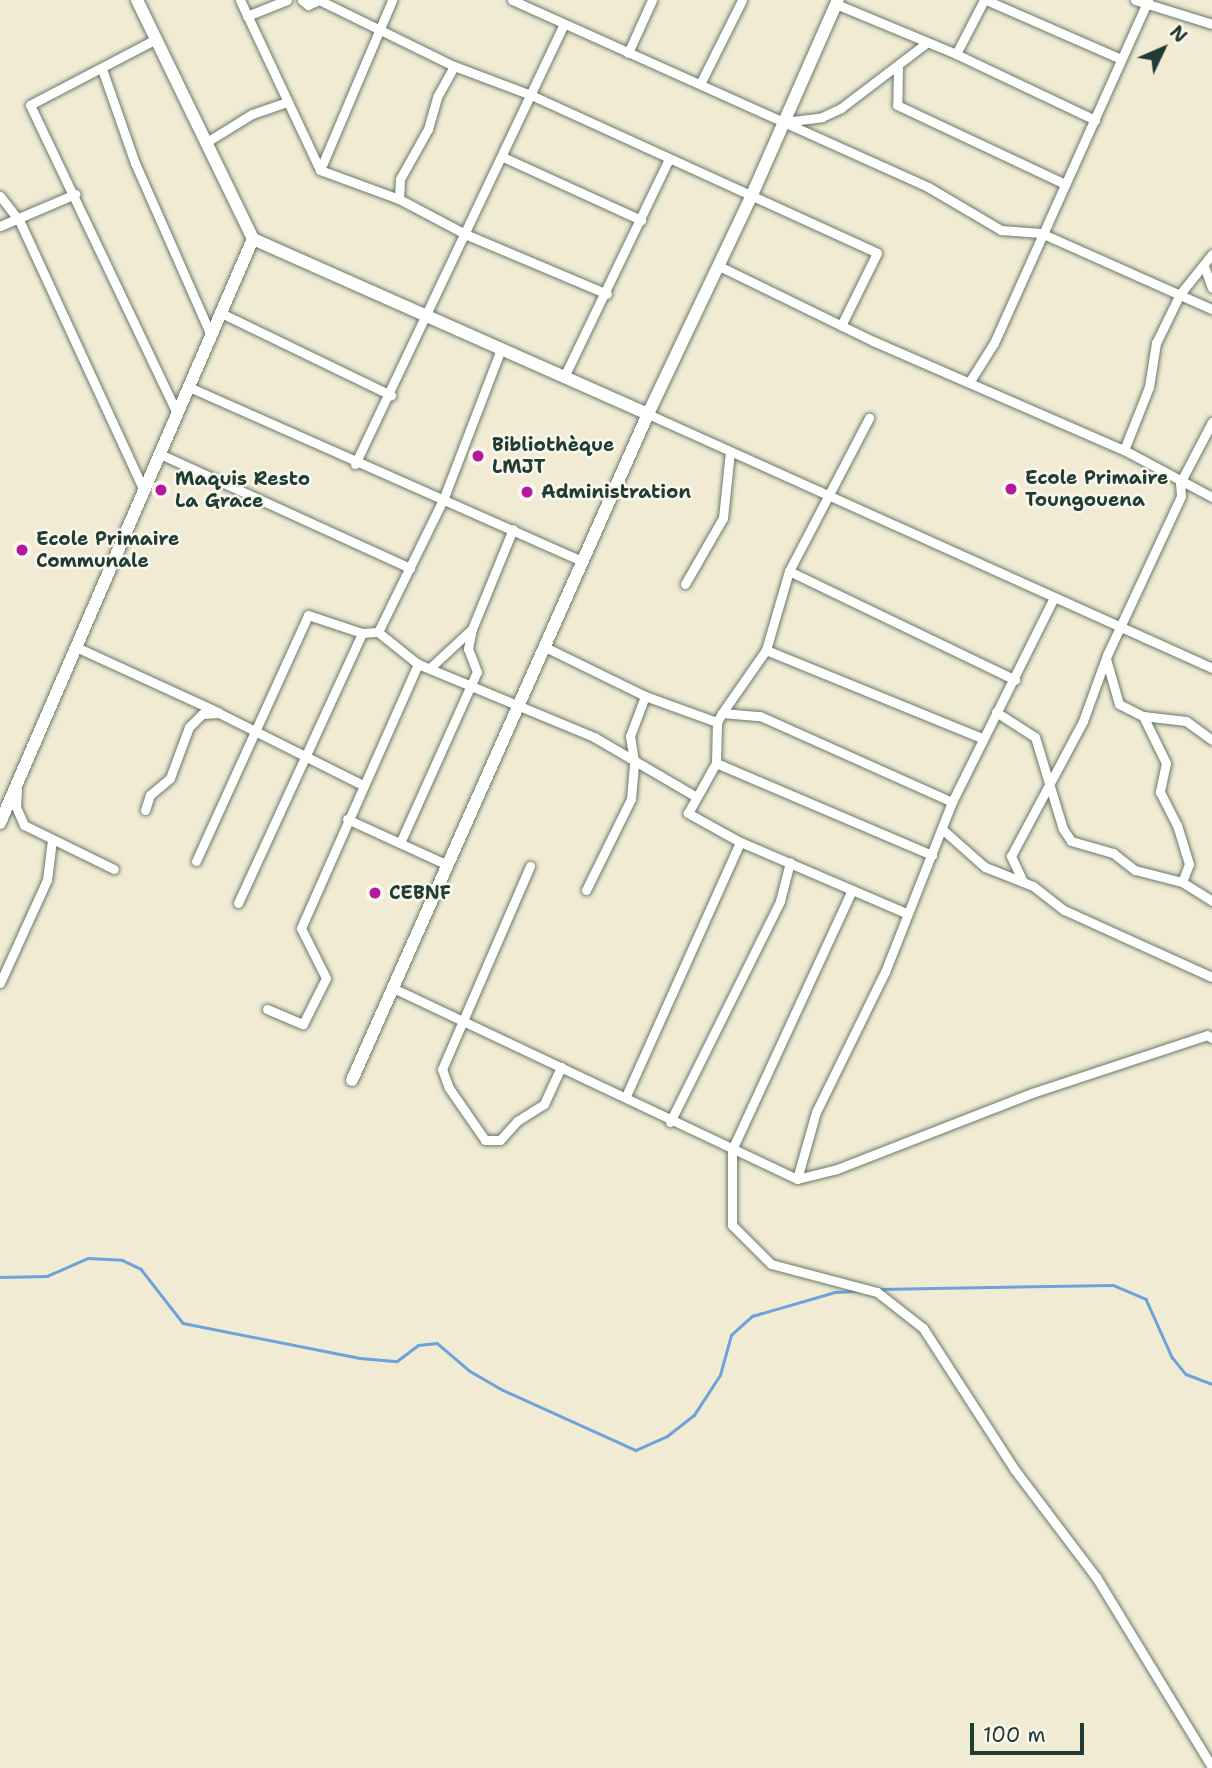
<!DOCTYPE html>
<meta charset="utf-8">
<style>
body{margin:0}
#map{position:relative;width:1212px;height:1768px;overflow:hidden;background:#f1ebd3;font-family:"Shantell Sans",sans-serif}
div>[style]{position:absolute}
.stream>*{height:2.5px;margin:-1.25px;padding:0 1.25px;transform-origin:1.25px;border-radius:1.25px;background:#6ea2da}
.roads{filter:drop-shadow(0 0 2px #687a6c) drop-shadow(0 0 2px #687a6c)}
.street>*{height:9px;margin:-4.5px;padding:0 4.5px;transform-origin:4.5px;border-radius:4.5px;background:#fff}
.secondary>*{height:12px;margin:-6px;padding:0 6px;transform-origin:6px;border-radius:6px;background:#fff}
.dots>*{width:19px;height:19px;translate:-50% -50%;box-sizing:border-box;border:4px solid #fbf7ec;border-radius:50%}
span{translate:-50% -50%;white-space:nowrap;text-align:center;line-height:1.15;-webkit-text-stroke:5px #fbf7ec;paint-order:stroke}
.poi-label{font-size:19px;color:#1f3d34;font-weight:700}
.left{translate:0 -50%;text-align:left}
.north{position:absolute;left:1128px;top:14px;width:70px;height:70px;-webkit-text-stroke:5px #fbf7ec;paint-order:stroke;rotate:46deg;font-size:19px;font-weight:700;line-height:28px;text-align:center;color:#1f3d34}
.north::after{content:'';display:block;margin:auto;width:24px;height:32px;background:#1f3d34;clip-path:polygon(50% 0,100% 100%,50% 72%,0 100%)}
.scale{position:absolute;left:970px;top:1723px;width:114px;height:32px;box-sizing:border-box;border:4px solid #1f3d34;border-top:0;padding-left:9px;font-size:21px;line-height:24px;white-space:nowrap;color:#1f3d34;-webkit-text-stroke:5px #fbf7ec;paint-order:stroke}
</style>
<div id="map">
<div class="stream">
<i style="left:0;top:1277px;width:47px;rotate:-1.2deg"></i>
<i style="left:47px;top:1276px;width:45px;rotate:-23.7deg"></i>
<i style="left:88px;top:1258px;width:34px;rotate:3deg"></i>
<i style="left:122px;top:1260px;width:21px;rotate:25deg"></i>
<i style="left:141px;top:1269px;width:68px;rotate:52.1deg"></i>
<i style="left:183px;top:1323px;width:180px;rotate:11.2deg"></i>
<i style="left:360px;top:1358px;width:37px;rotate:5deg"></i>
<i style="left:397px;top:1361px;width:26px;rotate:-37deg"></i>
<i style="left:418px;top:1345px;width:19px;rotate:-6deg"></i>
<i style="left:437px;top:1343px;width:43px;rotate:40.3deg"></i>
<i style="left:470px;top:1371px;width:38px;rotate:30deg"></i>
<i style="left:503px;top:1390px;width:146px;rotate:24.3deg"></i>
<i style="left:636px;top:1450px;width:34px;rotate:-24deg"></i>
<i style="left:667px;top:1436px;width:34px;rotate:-38deg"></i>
<i style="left:694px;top:1415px;width:48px;rotate:-57deg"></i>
<i style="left:720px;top:1375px;width:41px;rotate:-74.6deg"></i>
<i style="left:731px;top:1335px;width:28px;rotate:-42deg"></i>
<i style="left:752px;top:1316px;width:86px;rotate:-16.1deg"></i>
<i style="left:835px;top:1292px;width:22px;rotate:-3deg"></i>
<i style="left:878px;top:1289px;width:235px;rotate:-1deg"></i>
<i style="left:1113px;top:1285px;width:36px;rotate:23deg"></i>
<i style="left:1146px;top:1299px;width:64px;rotate:65.9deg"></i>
<i style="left:1172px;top:1357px;width:22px;rotate:51deg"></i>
<i style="left:1186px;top:1374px;width:28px;rotate:21deg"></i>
</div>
<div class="roads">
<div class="street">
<i style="left:240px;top:0;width:188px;rotate:64.8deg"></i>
<i style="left:320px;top:170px;width:84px;rotate:20.2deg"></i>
<i style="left:399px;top:199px;width:75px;rotate:27.9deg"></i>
<i style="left:465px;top:234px;width:154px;rotate:22.9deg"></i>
<i style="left:302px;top:0;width:8px;rotate:40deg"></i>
<i style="left:308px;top:5px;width:12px;rotate:-24deg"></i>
<i style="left:319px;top:0;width:150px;rotate:26.1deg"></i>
<i style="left:454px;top:66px;width:82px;rotate:20.6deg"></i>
<i style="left:531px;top:95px;width:380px;rotate:24.5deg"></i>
<i style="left:877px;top:253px;width:81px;rotate:116.3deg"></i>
<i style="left:512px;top:0;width:456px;rotate:24.2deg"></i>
<i style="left:928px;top:187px;width:85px;rotate:30.5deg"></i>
<i style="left:1001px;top:230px;width:40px;rotate:4.3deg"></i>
<i style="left:1041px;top:233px;width:187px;rotate:24deg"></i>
<i style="left:986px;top:0;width:147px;rotate:23.6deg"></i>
<i style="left:1135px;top:0;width:81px;rotate:17.3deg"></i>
<i style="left:836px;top:4px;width:130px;rotate:22.6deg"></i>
<i style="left:956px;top:54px;width:154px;rotate:25.4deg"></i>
<i style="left:247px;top:16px;width:43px;rotate:-21.8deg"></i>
<i style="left:156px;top:39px;width:142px;rotate:152.4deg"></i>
<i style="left:30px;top:105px;width:341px;rotate:64.5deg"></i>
<i style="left:628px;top:53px;width:58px;rotate:-65.6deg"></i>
<i style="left:956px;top:54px;width:61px;rotate:-62.6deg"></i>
<i style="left:898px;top:66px;width:39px;rotate:91deg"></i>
<i style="left:897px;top:105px;width:186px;rotate:25.2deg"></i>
<i style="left:102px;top:69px;width:100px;rotate:70.7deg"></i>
<i style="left:135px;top:163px;width:188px;rotate:66.2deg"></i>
<i style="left:700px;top:84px;width:94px;rotate:-63.4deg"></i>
<i style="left:784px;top:122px;width:38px;rotate:-7deg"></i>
<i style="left:822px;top:117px;width:21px;rotate:-25deg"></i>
<i style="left:841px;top:108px;width:106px;rotate:-37.3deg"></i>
<i style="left:205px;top:143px;width:55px;rotate:-31.7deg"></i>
<i style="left:252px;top:114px;width:37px;rotate:-19deg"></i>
<i style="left:503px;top:157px;width:152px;rotate:24.5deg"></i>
<i style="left:320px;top:170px;width:185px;rotate:-67deg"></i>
<i style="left:0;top:196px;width:31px;rotate:52deg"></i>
<i style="left:19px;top:220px;width:298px;rotate:65.2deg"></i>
<i style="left:399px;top:199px;width:20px;rotate:-87deg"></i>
<i style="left:400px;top:179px;width:57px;rotate:-60.8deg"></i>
<i style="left:428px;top:129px;width:33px;rotate:-74deg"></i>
<i style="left:437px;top:97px;width:35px;rotate:-61deg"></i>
<i style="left:0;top:226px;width:82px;rotate:-23.1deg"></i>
<i style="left:717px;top:265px;width:174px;rotate:26deg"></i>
<i style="left:873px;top:341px;width:274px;rotate:23.5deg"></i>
<i style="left:1124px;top:450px;width:100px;rotate:28.1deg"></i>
<i style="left:1204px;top:266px;width:23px;rotate:70deg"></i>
<i style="left:221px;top:313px;width:189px;rotate:25.8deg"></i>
<i style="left:564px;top:377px;width:242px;rotate:-64.3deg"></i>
<i style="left:970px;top:381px;width:45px;rotate:-57.7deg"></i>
<i style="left:994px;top:343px;width:376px;rotate:-65.8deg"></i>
<i style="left:189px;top:387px;width:430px;rotate:23.9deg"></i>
<i style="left:648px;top:414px;width:619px;rotate:24.24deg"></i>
<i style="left:1124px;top:450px;width:68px;rotate:-68.4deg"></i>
<i style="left:1149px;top:387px;width:45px;rotate:-81deg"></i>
<i style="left:1156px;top:343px;width:55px;rotate:-63.9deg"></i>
<i style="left:1180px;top:294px;width:51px;rotate:-51.3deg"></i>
<i style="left:160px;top:454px;width:275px;rotate:24.5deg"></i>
<i style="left:355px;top:464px;width:487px;rotate:-64.6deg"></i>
<i style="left:789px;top:571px;width:251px;rotate:25.7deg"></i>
<i style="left:685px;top:584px;width:76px;rotate:-60.1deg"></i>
<i style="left:723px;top:518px;width:67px;rotate:-84deg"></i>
<i style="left:378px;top:632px;width:147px;rotate:-63.8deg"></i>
<i style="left:443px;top:500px;width:162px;rotate:-69deg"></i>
<i style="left:76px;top:647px;width:156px;rotate:24.6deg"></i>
<i style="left:545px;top:647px;width:111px;rotate:26.1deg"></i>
<i style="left:645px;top:696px;width:77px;rotate:19.9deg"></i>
<i style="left:766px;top:650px;width:233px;rotate:22.2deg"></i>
<i style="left:1106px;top:659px;width:47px;rotate:73.9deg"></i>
<i style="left:1119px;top:704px;width:27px;rotate:27deg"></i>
<i style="left:1143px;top:716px;width:43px;rotate:6.6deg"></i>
<i style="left:1186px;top:721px;width:32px;rotate:36deg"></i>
<i style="left:432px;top:666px;width:54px;rotate:-42.8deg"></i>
<i style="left:472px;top:629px;width:108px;rotate:-67.7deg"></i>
<i style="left:996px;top:712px;width:46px;rotate:32.7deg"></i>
<i style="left:1035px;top:737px;width:96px;rotate:73.1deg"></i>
<i style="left:1063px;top:829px;width:14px;rotate:56deg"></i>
<i style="left:1071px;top:841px;width:44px;rotate:15.9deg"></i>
<i style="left:1113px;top:853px;width:28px;rotate:38deg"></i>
<i style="left:1135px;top:870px;width:49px;rotate:14.3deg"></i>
<i style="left:722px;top:713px;width:77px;rotate:-55.1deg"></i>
<i style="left:766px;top:650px;width:82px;rotate:-73.8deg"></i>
<i style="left:789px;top:571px;width:173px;rotate:-62.4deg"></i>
<i style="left:1143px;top:716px;width:52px;rotate:63.9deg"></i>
<i style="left:1166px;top:763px;width:30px;rotate:102deg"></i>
<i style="left:1160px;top:792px;width:37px;rotate:63deg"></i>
<i style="left:1177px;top:825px;width:41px;rotate:72.9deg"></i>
<i style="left:1189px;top:864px;width:19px;rotate:111deg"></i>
<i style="left:1182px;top:882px;width:36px;rotate:32deg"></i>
<i style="left:716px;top:763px;width:235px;rotate:23.1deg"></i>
<i style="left:17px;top:789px;width:18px;rotate:93deg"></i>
<i style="left:16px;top:807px;width:20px;rotate:66deg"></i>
<i style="left:24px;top:825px;width:100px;rotate:26.1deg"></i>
<i style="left:145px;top:810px;width:16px;rotate:-72deg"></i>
<i style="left:150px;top:795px;width:26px;rotate:-40deg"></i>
<i style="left:170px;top:778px;width:54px;rotate:-69.6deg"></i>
<i style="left:189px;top:727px;width:18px;rotate:-45deg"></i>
<i style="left:202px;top:714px;width:17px;rotate:-3deg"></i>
<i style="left:219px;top:713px;width:161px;rotate:26.6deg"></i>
<i style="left:347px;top:819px;width:111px;rotate:24.5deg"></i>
<i style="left:942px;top:829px;width:57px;rotate:41.5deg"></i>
<i style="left:985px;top:867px;width:52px;rotate:21.6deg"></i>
<i style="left:1033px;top:886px;width:39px;rotate:38deg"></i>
<i style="left:1064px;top:910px;width:162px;rotate:24.4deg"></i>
<i style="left:400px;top:843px;width:188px;rotate:-65.8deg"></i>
<i style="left:477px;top:672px;width:25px;rotate:-111deg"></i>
<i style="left:468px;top:649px;width:20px;rotate:-79deg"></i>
<i style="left:196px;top:861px;width:270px;rotate:-65.5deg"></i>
<i style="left:308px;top:615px;width:57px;rotate:18.4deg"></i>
<i style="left:362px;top:633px;width:16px;rotate:-4deg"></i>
<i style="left:378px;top:632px;width:51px;rotate:38.7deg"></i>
<i style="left:418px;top:664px;width:191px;rotate:22.5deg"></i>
<i style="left:594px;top:737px;width:117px;rotate:30.3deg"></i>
<i style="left:530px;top:866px;width:221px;rotate:113.4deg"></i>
<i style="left:442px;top:1069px;width:20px;rotate:70deg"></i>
<i style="left:449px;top:1088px;width:63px;rotate:55.3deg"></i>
<i style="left:485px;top:1140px;width:15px"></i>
<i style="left:500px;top:1140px;width:25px;rotate:-48deg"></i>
<i style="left:517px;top:1121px;width:32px;rotate:-32deg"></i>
<i style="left:544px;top:1104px;width:41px;rotate:-65.3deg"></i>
<i style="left:1023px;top:882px;width:29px;rotate:-115deg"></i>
<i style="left:1011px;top:856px;width:153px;rotate:-61.9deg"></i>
<i style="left:1083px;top:721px;width:70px;rotate:-70deg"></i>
<i style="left:1107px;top:655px;width:175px;rotate:-65deg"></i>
<i style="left:1181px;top:496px;width:13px;rotate:-94deg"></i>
<i style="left:1180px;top:483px;width:69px;rotate:-62.3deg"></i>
<i style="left:586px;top:890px;width:102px;rotate:-63.7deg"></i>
<i style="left:631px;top:799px;width:38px;rotate:-85deg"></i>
<i style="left:634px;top:761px;width:25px;rotate:-99deg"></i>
<i style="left:630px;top:736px;width:43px;rotate:-69.4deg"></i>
<i style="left:852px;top:890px;width:286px;rotate:114.8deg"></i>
<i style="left:732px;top:1150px;width:75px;rotate:90deg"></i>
<i style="left:732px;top:1225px;width:55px;rotate:45deg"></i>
<i style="left:771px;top:1264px;width:110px;rotate:14.8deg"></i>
<i style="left:877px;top:1292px;width:58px;rotate:38deg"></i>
<i style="left:923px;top:1328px;width:169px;rotate:57.1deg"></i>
<i style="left:1015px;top:1470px;width:134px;rotate:52.9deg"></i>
<i style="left:1096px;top:1577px;width:223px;rotate:58.6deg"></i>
<i style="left:238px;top:903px;width:297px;rotate:-65.3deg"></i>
<i style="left:906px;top:913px;width:181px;rotate:-156.8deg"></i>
<i style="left:740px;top:842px;width:60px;rotate:-150.9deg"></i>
<i style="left:688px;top:813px;width:57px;rotate:-60.8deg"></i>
<i style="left:716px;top:763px;width:41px;rotate:-88.6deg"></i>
<i style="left:717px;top:722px;width:10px;rotate:-61deg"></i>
<i style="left:722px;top:713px;width:38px;rotate:5deg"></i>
<i style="left:760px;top:716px;width:210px;rotate:24.1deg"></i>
<i style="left:0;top:983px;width:113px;rotate:-65.5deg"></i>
<i style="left:47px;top:880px;width:40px;rotate:-82.9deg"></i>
<i style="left:393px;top:988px;width:447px;rotate:25.3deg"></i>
<i style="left:797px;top:1179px;width:41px;rotate:-14deg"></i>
<i style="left:837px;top:1169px;width:209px;rotate:-21.3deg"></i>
<i style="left:1032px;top:1093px;width:184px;rotate:-18.3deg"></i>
<i style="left:1207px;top:1035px;width:6px;rotate:31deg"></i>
<i style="left:267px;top:1009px;width:39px;rotate:23deg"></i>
<i style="left:303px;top:1024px;width:51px;rotate:-63.4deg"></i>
<i style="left:326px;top:978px;width:56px;rotate:-116.6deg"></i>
<i style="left:301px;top:928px;width:289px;rotate:-66.1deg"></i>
<i style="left:626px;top:1096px;width:278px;rotate:-65.8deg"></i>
<i style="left:670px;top:1122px;width:247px;rotate:-63.5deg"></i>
<i style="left:780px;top:901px;width:40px;rotate:-75.6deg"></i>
<i style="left:797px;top:1179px;width:70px;rotate:-74.2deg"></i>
<i style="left:816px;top:1112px;width:156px;rotate:-63.8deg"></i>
<i style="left:885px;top:972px;width:183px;rotate:-68.5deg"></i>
<i style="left:952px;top:802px;width:229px;rotate:-63.5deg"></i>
</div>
<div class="secondary">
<i style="left:137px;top:0;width:266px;rotate:64.1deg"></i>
<i style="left:253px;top:239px;width:432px;rotate:23.9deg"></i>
<i style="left:0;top:823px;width:636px;rotate:-66.58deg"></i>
<i style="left:352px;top:1080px;width:729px;rotate:-66.04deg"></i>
<i style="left:648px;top:414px;width:240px;rotate:-64.6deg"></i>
<i style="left:751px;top:197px;width:215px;rotate:-66.2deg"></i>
</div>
</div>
<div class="dots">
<i style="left:478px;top:456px;background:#b5179e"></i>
<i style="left:1011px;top:489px;background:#b5179e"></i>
<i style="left:161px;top:490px;background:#b5179e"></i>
<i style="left:527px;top:492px;background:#b5179e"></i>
<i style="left:22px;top:550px;background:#b5179e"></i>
<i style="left:375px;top:893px;background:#b5179e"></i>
</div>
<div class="poi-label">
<span class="left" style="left:492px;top:456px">Bibliothèque<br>LMJT</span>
<span class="left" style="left:1025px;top:489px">Ecole Primaire<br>Toungouena</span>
<span class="left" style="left:175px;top:490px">Maquis Resto<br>La Grace</span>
<span class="left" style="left:541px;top:492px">Administration</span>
<span class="left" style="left:36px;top:550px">Ecole Primaire<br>Communale</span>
<span class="left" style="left:389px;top:893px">CEBNF</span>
</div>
<div class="north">N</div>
<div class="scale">100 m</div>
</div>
